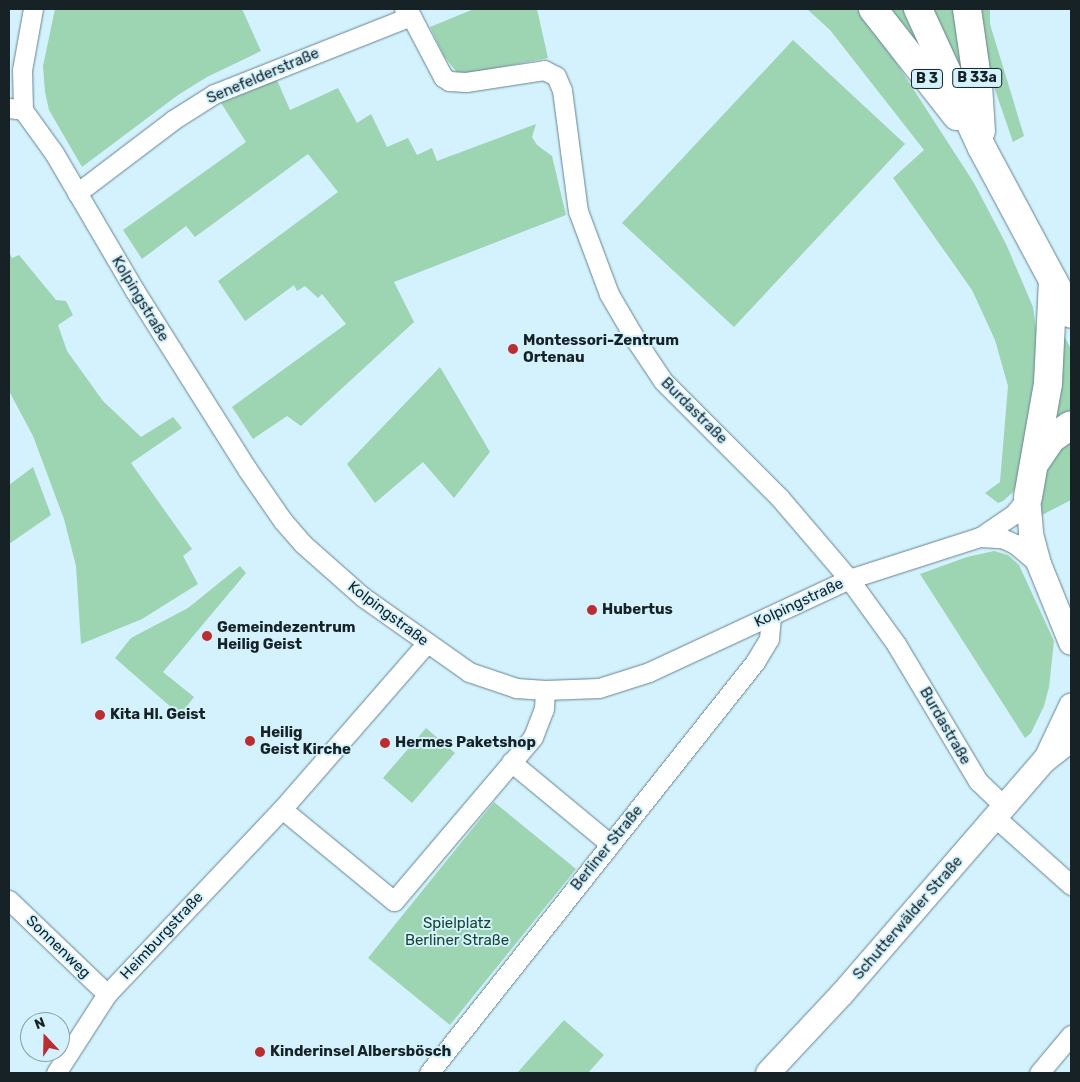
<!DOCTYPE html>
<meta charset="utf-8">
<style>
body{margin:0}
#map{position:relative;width:1080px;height:1082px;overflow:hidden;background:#d3f2fe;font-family:Rubik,sans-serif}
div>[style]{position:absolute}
.green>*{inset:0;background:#9dd4b2}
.roads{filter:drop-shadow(0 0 1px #67838e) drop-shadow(0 0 1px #67838e)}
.minor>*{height:19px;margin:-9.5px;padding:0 9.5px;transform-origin:9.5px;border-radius:9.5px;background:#fff}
.major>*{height:24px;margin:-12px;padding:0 12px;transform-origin:12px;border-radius:12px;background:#fff}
.highway>*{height:28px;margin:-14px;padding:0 14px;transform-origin:14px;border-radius:14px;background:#fff}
.dots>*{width:14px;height:14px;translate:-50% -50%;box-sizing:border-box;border:2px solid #d3f2fe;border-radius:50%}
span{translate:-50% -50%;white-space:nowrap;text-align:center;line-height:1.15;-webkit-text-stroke:4px #d3f2fe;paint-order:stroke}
.shield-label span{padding:1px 4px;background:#d3f2fe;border:1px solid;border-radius:4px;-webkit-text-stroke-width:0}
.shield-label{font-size:14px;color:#162226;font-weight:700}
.street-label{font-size:15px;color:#162226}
.poi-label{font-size:15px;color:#162226;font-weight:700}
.left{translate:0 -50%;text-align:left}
.park-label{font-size:15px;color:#17452d}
.frame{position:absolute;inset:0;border:10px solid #162226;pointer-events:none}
.north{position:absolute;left:20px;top:1012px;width:50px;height:50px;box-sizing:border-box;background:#d3f2fe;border:1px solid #879fa8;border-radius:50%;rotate:339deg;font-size:14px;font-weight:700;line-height:20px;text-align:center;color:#162226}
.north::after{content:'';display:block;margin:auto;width:18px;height:22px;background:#bc2d32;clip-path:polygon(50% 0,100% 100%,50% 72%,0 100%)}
</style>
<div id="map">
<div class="green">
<i style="clip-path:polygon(55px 9px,242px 9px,261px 51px,207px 77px,178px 95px,82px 167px,49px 110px,45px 92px,43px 66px)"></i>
<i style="clip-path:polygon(474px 9px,537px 9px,548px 58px,459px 75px,444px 56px,430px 27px)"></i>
<i style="clip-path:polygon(807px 9px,858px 9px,892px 56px,974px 183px,1006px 244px,1033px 307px,1041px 364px,1021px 477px,1013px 492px,1003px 501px,998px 503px,985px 493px,1000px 482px,1008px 386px,995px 340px,972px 290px,893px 178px,924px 150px,830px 30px)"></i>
<i style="clip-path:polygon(886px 9px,906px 9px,932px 64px)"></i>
<i style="clip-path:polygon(931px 9px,957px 9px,972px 96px)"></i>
<i style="clip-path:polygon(977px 9px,990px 9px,990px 24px,1024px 136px,1013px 142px,982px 52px)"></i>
<i style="clip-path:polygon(793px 40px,905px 144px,734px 327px,622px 223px)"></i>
<i style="clip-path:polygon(277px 80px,290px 110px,338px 88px,357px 123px,371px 114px,387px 147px,408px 138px,417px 155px,432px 148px,437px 161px,536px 124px,532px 137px,537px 145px,552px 156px,566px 215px,394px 282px,414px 322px,301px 426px,287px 416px,253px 439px,232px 407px,346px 324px,322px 294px,318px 298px,305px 286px,297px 291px,294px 285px,245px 321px,218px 281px,338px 192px,308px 154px,195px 237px,186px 226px,142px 259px,123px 230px,246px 142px,221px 103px)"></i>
<i style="clip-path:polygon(9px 252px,12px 258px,19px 255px,56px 300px,66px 301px,73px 315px,58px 325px,67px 351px,103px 401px,141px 437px,173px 417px,182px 428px,131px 463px,192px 549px,183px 556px,198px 584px,142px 619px,81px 644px,76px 566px,64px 519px,33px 436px,9px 391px)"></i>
<i style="clip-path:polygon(1058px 324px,1071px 349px,1071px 418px,1050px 435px)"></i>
<i style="clip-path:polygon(440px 367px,490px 452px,454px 498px,423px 462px,375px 503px,347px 464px)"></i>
<i style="clip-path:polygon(1071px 436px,1071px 500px,1040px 516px,1040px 496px,1044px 478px,1054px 455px)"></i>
<i style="clip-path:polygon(33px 467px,51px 515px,9px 544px,9px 485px)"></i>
<i style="clip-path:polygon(994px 551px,1008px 555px,1019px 565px,1054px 641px,1049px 687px,1044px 706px,1031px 733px,1025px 738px,920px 574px,967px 557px)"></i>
<i style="clip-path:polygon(240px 566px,246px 573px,163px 672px,194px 697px,180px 715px,115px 658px,131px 638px,188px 608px)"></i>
<i style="clip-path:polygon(426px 728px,455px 753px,412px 803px,383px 778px)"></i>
<i style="clip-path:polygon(494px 802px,576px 869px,450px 1025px,368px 958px)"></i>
<i style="clip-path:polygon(564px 1020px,604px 1055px,588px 1073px,517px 1073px)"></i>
</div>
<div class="roads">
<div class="minor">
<i style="left:404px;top:9px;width:10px;rotate:45deg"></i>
<i style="left:411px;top:16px;width:69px;rotate:62.3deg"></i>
<i style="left:443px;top:77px;width:7px;rotate:34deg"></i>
<i style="left:449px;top:81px;width:17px;rotate:3deg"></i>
<i style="left:466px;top:82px;width:79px;rotate:-8.7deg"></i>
<i style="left:544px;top:70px;width:13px;rotate:27deg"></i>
<i style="left:556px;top:76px;width:15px;rotate:67deg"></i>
<i style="left:562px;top:90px;width:122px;rotate:82.5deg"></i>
<i style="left:578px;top:211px;width:89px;rotate:69.5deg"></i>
<i style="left:609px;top:294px;width:56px;rotate:59.7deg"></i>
<i style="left:637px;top:342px;width:47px;rotate:56.3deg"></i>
<i style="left:663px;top:381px;width:164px;rotate:45deg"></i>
<i style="left:779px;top:497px;width:108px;rotate:49.5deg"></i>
<i style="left:849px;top:579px;width:80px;rotate:54.1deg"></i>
<i style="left:896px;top:644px;width:160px;rotate:59.1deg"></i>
<i style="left:978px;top:781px;width:37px;rotate:44deg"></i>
<i style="left:9px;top:108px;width:14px;rotate:8deg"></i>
<i style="left:23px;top:110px;width:53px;rotate:54.2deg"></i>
<i style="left:54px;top:153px;width:160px;rotate:59.6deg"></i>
<i style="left:135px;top:291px;width:210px;rotate:57.8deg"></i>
<i style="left:247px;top:469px;width:63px;rotate:55.3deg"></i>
<i style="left:283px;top:521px;width:30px;rotate:49deg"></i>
<i style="left:303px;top:544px;width:80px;rotate:41.5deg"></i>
<i style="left:363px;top:597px;width:130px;rotate:35.3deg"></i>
<i style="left:469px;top:672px;width:50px;rotate:18.8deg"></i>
<i style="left:516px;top:688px;width:29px;rotate:4deg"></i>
<i style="left:545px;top:690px;width:54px;rotate:-2.1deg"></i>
<i style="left:599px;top:688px;width:52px;rotate:-17.7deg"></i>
<i style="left:649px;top:672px;width:221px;rotate:-24.9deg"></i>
<i style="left:849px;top:579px;width:138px;rotate:-17.8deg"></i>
<i style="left:980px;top:537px;width:41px;rotate:-34.1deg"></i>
<i style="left:1014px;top:514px;width:22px;rotate:-51deg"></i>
<i style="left:23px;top:110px;width:40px;rotate:-91.4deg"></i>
<i style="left:22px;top:70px;width:62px;rotate:-79.8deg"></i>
<i style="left:77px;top:193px;width:121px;rotate:-37.2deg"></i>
<i style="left:173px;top:120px;width:49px;rotate:-32.4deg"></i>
<i style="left:214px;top:94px;width:212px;rotate:-21.6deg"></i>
<i style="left:980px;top:537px;width:22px;rotate:3deg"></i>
<i style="left:1002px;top:538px;width:14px;rotate:25deg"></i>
<i style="left:1015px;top:544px;width:31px;rotate:40deg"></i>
<i style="left:511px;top:762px;width:129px;rotate:39.6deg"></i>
<i style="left:282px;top:809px;width:145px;rotate:39.4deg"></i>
<i style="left:394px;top:901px;width:215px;rotate:-49.7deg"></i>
<i style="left:533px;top:737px;width:30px;rotate:-69deg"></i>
<i style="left:544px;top:709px;width:19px;rotate:-87deg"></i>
<i style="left:996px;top:818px;width:101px;rotate:41.8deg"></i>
<i style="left:9px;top:900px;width:136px;rotate:43.8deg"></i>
<i style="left:56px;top:1073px;width:94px;rotate:-57.2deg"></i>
<i style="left:107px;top:994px;width:255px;rotate:-46.6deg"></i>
<i style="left:282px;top:809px;width:220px;rotate:-48.9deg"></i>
<i style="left:429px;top:1073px;width:525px;rotate:-51.58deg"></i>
<i style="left:755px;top:662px;width:27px;rotate:-59deg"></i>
<i style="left:769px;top:639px;width:22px;rotate:-85deg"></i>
<i style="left:1039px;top:1073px;width:50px;rotate:-49.9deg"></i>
</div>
<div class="major">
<i style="left:1028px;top:497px;width:37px;rotate:85deg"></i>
<i style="left:1031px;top:534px;width:31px;rotate:75deg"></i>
<i style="left:1039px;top:564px;width:85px;rotate:67.9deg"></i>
<i style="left:1046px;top:759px;width:59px;rotate:-64.7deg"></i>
<i style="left:768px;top:1073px;width:108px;rotate:-46.9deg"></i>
<i style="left:842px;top:994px;width:310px;rotate:-49.1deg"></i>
<i style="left:1045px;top:760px;width:33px;rotate:-38deg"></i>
</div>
<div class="highway">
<i style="left:873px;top:9px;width:136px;rotate:51.9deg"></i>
<i style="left:918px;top:9px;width:153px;rotate:65.3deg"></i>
<i style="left:982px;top:148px;width:188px;rotate:61.8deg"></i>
<i style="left:967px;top:9px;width:77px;rotate:81.8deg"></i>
<i style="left:978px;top:85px;width:46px;rotate:86.3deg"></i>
<i style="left:1037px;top:460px;width:25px;rotate:-56deg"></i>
<i style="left:1051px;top:439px;width:24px;rotate:-35deg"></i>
<i style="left:1028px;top:497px;width:116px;rotate:-80deg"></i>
<i style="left:1048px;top:383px;width:102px;rotate:-87.2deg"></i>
</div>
</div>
<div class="dots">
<i style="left:513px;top:349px;background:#bc2d32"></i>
<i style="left:592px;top:610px;background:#bc2d32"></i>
<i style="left:207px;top:636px;background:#bc2d32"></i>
<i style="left:100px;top:715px;background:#bc2d32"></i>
<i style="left:250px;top:741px;background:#bc2d32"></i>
<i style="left:385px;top:743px;background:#bc2d32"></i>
<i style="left:260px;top:1052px;background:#bc2d32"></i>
</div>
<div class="shield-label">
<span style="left:977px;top:78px">B 33a</span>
<span style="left:927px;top:79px">B 3</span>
</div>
<div class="street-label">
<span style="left:263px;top:76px;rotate:-23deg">Senefelderstraße</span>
<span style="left:140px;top:299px;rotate:59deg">Kolpingstraße</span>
<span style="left:694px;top:411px;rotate:45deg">Burdastraße</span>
<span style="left:799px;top:603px;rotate:-25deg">Kolpingstraße</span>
<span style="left:388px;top:614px;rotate:37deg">Kolpingstraße</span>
<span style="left:945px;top:726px;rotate:60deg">Burdastraße</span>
<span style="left:607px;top:848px;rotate:-51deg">Berliner Straße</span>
<span style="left:908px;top:918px;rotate:-49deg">Schutterwälder Straße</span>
<span style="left:162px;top:936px;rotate:-47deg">Heimburgstraße</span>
<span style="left:58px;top:947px;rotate:44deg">Sonnenweg</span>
</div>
<div class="poi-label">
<span class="left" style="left:523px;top:349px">Montessori-Zentrum<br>Ortenau</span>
<span class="left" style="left:602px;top:610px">Hubertus</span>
<span class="left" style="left:217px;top:636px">Gemeindezentrum<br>Heilig Geist</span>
<span class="left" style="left:110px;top:715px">Kita Hl. Geist</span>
<span class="left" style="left:260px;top:741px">Heilig<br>Geist Kirche</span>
<span class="left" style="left:395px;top:743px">Hermes Paketshop</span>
<span class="left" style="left:270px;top:1052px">Kinderinsel Albersbösch</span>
</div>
<div class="park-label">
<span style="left:457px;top:932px">Spielplatz<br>Berliner Straße</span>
</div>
<div class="frame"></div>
<div class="north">N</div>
</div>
